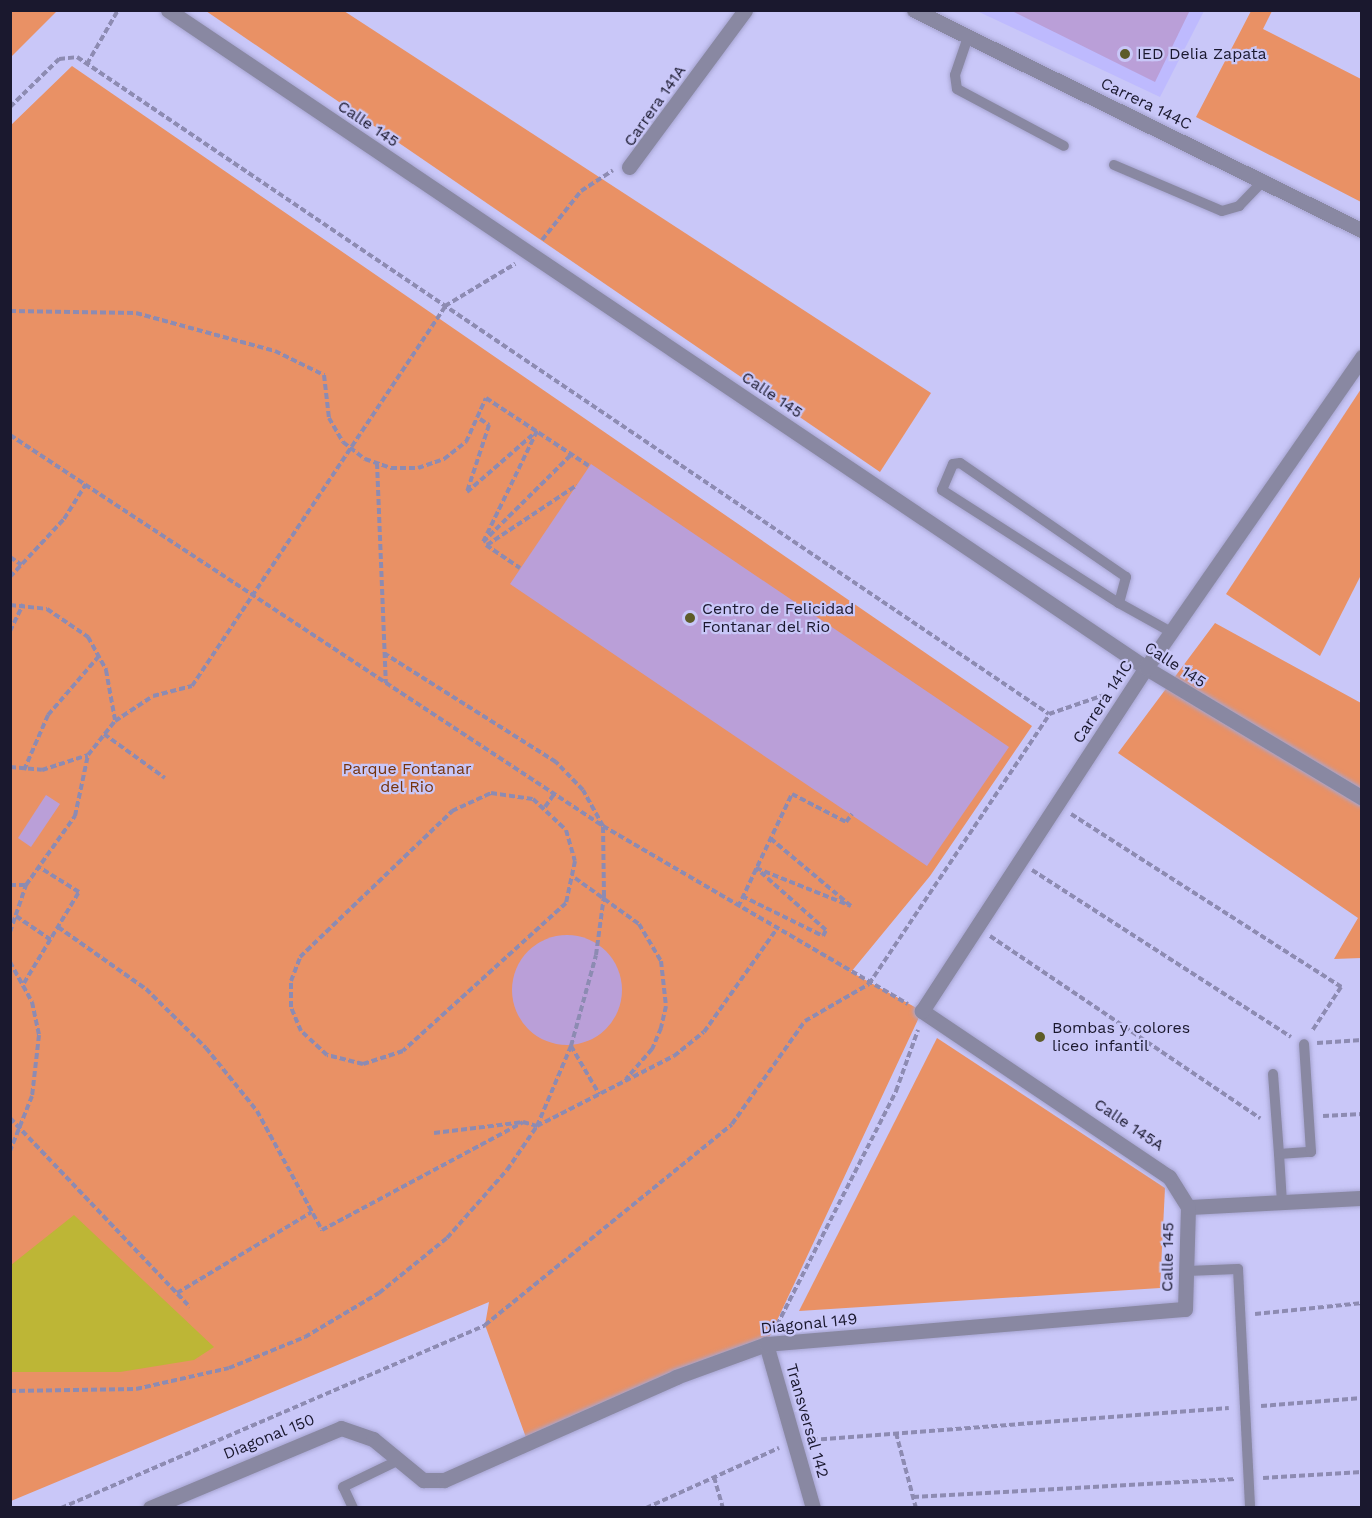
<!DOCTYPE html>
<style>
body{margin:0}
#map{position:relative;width:1372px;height:1518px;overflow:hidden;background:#c9c7f8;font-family:"Work Sans",sans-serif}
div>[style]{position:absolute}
.built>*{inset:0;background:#bebafe}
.green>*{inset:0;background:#e99165}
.water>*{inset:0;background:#bdb636}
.building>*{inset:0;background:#ba9fd8}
.round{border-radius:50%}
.path>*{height:4px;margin-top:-2px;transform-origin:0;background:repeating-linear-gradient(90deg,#8d8bb2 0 6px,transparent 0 9px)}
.roads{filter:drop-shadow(0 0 2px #a6a4d0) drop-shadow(0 0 2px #a6a4d0)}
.service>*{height:10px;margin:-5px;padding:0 5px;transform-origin:5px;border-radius:5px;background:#8988a2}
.minor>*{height:15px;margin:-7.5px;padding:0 7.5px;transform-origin:7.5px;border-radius:7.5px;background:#8988a2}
.dots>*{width:16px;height:16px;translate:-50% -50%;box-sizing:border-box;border:3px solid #c9c7f8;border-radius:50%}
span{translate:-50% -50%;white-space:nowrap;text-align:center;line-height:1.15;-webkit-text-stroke:4.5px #c9c7f8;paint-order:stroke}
.poi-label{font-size:16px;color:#1a182e}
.left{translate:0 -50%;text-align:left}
.street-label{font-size:16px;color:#1a182e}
.park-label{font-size:16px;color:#75330c}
.frame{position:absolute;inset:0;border:12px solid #1a182e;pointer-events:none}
</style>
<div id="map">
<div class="built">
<i style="clip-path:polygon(977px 11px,1204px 11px,1160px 97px)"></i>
</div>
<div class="green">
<i style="clip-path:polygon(11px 10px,57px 11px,11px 57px,10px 11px)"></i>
<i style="clip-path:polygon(206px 11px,344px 11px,931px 393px,880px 472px)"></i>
<i style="clip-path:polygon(1251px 11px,1272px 11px,1263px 29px,1361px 79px,1361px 202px,1196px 117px)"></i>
<i style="clip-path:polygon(72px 66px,1032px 726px,930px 876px,851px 972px,922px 1011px,766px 1344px,528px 1443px,485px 1325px,489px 1302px,11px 1501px,10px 126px)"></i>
<i style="clip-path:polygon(1361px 389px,1361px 575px,1320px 656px,1226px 594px)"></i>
<i style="clip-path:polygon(1215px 623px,1361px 703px,1361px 958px,1334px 959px,1358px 918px,1118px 753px)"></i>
<i style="clip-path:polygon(937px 1038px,1165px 1188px,1160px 1288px,799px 1311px)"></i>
</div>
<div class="water">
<i style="clip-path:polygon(74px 1215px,214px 1347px,194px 1360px,120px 1372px,11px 1372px,11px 1265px)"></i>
</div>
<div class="building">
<i style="clip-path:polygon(1010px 10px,1190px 10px,1155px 82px)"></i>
<i style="clip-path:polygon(591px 464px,1009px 747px,927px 866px,510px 584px)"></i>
<i style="clip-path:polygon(46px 795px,60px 804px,31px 847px,18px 838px)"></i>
<i class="round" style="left:512px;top:935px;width:110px;height:110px"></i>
</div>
<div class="path">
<i style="left:87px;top:64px;width:62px;rotate:-60.1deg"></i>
<i style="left:10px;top:107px;width:69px;rotate:-44.4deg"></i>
<i style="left:59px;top:59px;width:18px;rotate:-6deg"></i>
<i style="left:77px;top:57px;width:1173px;rotate:34.06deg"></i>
<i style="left:1049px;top:714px;width:61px;rotate:-19deg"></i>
<i style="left:542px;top:240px;width:63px;rotate:-51.5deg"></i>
<i style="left:581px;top:191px;width:38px;rotate:-33deg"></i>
<i style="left:10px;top:311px;width:126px;rotate:0.9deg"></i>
<i style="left:136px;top:313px;width:144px;rotate:15.3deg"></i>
<i style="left:275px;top:351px;width:55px;rotate:26.1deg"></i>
<i style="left:324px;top:375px;width:43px;rotate:83.4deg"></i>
<i style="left:329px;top:418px;width:28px;rotate:60deg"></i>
<i style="left:343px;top:442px;width:28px;rotate:38deg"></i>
<i style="left:365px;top:459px;width:28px;rotate:19deg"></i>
<i style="left:391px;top:468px;width:27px"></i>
<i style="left:418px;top:468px;width:28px;rotate:-19deg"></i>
<i style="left:444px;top:459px;width:28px;rotate:-38deg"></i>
<i style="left:466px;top:442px;width:48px;rotate:-65.6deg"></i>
<i style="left:486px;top:398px;width:123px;rotate:33.4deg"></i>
<i style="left:480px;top:419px;width:11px;rotate:34deg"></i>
<i style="left:489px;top:425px;width:71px;rotate:108.2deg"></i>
<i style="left:467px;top:492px;width:93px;rotate:-41.1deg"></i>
<i style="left:537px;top:431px;width:123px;rotate:115.9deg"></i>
<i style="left:483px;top:542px;width:124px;rotate:-44.7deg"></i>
<i style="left:10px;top:435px;width:710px;rotate:33.4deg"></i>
<i style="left:603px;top:826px;width:353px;rotate:30.3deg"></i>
<i style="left:377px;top:463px;width:220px;rotate:87.7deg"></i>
<i style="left:486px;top:545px;width:41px;rotate:34.1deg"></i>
<i style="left:487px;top:545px;width:108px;rotate:-33.7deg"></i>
<i style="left:10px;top:557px;width:14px;rotate:34deg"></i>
<i style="left:10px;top:577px;width:79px;rotate:-47deg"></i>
<i style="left:64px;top:519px;width:41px;rotate:-57.8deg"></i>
<i style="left:10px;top:605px;width:37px;rotate:6deg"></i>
<i style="left:47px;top:609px;width:50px;rotate:34.3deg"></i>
<i style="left:88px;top:637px;width:38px;rotate:61deg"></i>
<i style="left:106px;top:670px;width:51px;rotate:79.8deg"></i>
<i style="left:10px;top:631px;width:30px;rotate:-64deg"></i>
<i style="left:104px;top:734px;width:75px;rotate:35.8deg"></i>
<i style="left:10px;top:767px;width:32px;rotate:5deg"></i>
<i style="left:42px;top:770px;width:48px;rotate:-18.1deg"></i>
<i style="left:24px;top:770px;width:60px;rotate:-66.4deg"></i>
<i style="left:48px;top:715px;width:78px;rotate:-49.2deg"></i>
<i style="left:491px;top:793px;width:42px;rotate:8.1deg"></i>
<i style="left:533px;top:799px;width:45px;rotate:43.2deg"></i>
<i style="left:566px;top:830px;width:32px;rotate:74deg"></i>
<i style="left:575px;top:861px;width:43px;rotate:102.1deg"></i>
<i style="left:566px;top:903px;width:220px;rotate:137.8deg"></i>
<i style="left:403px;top:1051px;width:42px;rotate:162deg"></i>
<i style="left:363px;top:1064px;width:37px;rotate:-166deg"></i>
<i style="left:327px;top:1055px;width:35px;rotate:-137deg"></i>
<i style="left:301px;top:1031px;width:26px;rotate:-113deg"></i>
<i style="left:291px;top:1007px;width:26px;rotate:-90deg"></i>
<i style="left:291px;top:981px;width:26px;rotate:-69deg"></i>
<i style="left:300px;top:957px;width:211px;rotate:-43.8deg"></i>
<i style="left:452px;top:811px;width:43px;rotate:-24.8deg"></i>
<i style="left:545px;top:807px;width:16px;rotate:-55deg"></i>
<i style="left:1071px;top:814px;width:321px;rotate:32.6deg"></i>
<i style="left:1341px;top:987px;width:53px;rotate:123.4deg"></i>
<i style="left:1032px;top:870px;width:308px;rotate:32.8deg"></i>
<i style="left:575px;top:878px;width:79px;rotate:35.7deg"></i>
<i style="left:639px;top:924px;width:43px;rotate:59.3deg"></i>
<i style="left:661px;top:961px;width:45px;rotate:83.7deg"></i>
<i style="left:666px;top:1006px;width:23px;rotate:103deg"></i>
<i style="left:661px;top:1028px;width:23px;rotate:113deg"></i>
<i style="left:652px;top:1049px;width:40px;rotate:131deg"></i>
<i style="left:10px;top:885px;width:16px"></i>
<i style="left:26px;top:885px;width:85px;rotate:-54.6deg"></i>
<i style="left:75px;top:816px;width:62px;rotate:-78deg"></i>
<i style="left:88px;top:755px;width:43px;rotate:-51.5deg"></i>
<i style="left:115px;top:721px;width:45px;rotate:-33.3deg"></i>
<i style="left:153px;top:696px;width:40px;rotate:-14.4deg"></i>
<i style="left:192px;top:686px;width:457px;rotate:-56.3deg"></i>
<i style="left:445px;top:306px;width:82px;rotate:-31deg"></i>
<i style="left:742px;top:896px;width:90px;rotate:26.3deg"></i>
<i style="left:823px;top:936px;width:7px;rotate:-63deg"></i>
<i style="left:826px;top:930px;width:94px;rotate:-138.5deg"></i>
<i style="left:756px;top:868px;width:102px;rotate:21.8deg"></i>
<i style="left:851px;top:906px;width:106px;rotate:-140deg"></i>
<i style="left:738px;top:907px;width:125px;rotate:-64.5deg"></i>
<i style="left:792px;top:794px;width:61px;rotate:27.4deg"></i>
<i style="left:846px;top:822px;width:10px;rotate:-53deg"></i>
<i style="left:16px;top:916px;width:42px;rotate:34.4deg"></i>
<i style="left:58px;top:927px;width:108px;rotate:35.2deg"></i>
<i style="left:146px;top:989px;width:84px;rotate:44.5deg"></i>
<i style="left:206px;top:1048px;width:81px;rotate:51deg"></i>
<i style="left:257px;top:1111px;width:136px;rotate:61.4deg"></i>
<i style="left:322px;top:1230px;width:228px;rotate:-28.2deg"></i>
<i style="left:10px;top:932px;width:50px;rotate:-71.2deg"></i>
<i style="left:990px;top:936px;width:326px;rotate:34deg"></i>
<i style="left:10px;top:962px;width:46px;rotate:61.2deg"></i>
<i style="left:32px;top:1002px;width:34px;rotate:78deg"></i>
<i style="left:39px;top:1035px;width:61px;rotate:96.5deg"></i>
<i style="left:32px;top:1096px;width:59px;rotate:111.8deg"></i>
<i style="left:24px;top:983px;width:106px;rotate:-58.9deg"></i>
<i style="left:79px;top:892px;width:47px;rotate:-148deg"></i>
<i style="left:1317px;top:1043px;width:45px;rotate:-3.8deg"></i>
<i style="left:571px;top:1046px;width:56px;rotate:59.7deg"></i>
<i style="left:1323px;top:1116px;width:39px;rotate:-3deg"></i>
<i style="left:10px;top:1118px;width:261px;rotate:46.4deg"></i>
<i style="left:434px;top:1133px;width:90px;rotate:-7deg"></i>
<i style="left:523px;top:1122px;width:15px;rotate:16deg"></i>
<i style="left:537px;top:1126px;width:154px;rotate:-27.1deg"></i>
<i style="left:674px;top:1056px;width:38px;rotate:-39deg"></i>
<i style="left:704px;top:1032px;width:125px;rotate:-54.8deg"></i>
<i style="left:177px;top:1293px;width:157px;rotate:-31deg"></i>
<i style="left:1255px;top:1314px;width:108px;rotate:-5.9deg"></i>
<i style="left:777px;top:1325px;width:263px;rotate:-63deg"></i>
<i style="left:896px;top:1091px;width:65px;rotate:-70.2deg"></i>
<i style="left:10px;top:1391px;width:126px;rotate:-0.9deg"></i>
<i style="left:136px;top:1389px;width:95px;rotate:-12.7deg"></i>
<i style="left:229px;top:1368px;width:82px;rotate:-22.2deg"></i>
<i style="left:305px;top:1337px;width:86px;rotate:-30.7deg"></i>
<i style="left:379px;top:1293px;width:87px;rotate:-39deg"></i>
<i style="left:447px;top:1238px;width:91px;rotate:-48.6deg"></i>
<i style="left:507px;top:1170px;width:53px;rotate:-55.7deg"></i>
<i style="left:537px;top:1126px;width:87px;rotate:-67deg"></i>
<i style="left:571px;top:1046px;width:94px;rotate:-74.6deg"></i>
<i style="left:596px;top:955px;width:60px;rotate:-82.3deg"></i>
<i style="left:604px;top:896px;width:70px;rotate:-90.8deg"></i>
<i style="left:603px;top:826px;width:41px;rotate:-119.1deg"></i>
<i style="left:583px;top:790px;width:39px;rotate:-134deg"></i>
<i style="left:556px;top:762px;width:202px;rotate:-147.7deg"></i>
<i style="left:1261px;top:1406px;width:101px;rotate:-4.5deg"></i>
<i style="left:896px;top:1433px;width:78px;rotate:75.1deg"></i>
<i style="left:812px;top:1440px;width:418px;rotate:-4.4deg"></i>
<i style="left:714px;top:1477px;width:32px;rotate:74deg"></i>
<i style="left:1263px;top:1478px;width:99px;rotate:-3.5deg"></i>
<i style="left:913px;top:1497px;width:323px;rotate:-3.2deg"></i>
<i style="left:61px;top:1508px;width:462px;rotate:-23.3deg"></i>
<i style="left:485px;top:1325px;width:318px;rotate:-39.1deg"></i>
<i style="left:732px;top:1124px;width:126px;rotate:-54.7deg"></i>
<i style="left:805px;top:1021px;width:74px;rotate:-30deg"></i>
<i style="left:869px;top:984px;width:324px;rotate:-56.2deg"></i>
<i style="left:646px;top:1508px;width:146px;rotate:-24.3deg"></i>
</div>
<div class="roads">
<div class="service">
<i style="left:968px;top:37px;width:40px;rotate:108.9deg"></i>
<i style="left:955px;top:75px;width:14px;rotate:82deg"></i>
<i style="left:957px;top:89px;width:121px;rotate:28deg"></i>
<i style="left:1114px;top:165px;width:117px;rotate:23.1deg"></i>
<i style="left:1222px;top:211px;width:18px;rotate:-16deg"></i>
<i style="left:1239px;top:206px;width:35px;rotate:-46deg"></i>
<i style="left:1119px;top:603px;width:27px;rotate:-75deg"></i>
<i style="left:1126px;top:577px;width:201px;rotate:-145.5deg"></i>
<i style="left:960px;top:463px;width:7px;rotate:172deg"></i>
<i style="left:953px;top:464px;width:28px;rotate:113deg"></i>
<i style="left:942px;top:490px;width:210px;rotate:32.6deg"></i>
<i style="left:1119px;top:603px;width:60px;rotate:29.1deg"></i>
<i style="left:1273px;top:1074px;width:80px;rotate:85.7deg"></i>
<i style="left:1282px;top:1203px;width:49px;rotate:-93.5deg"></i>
<i style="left:1279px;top:1154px;width:32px;rotate:-4deg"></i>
<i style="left:1311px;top:1152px;width:108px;rotate:-93.7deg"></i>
<i style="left:1186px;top:1271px;width:52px;rotate:-2.2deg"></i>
<i style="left:1238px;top:1269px;width:239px;rotate:87.1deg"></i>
<i style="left:353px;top:1508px;width:23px;rotate:-115deg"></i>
<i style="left:343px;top:1487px;width:60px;rotate:-25.7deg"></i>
</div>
<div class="minor">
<i style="left:168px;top:10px;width:1179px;rotate:33.93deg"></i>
<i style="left:1146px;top:668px;width:252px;rotate:31deg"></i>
<i style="left:914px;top:10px;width:499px;rotate:26.2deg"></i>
<i style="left:629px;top:167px;width:195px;rotate:-53.5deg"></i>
<i style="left:1188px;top:1207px;width:174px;rotate:-3deg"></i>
<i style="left:766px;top:1344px;width:171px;rotate:74deg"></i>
<i style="left:150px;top:1508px;width:207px;rotate:-22.7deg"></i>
<i style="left:341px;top:1428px;width:34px;rotate:19deg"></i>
<i style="left:373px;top:1439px;width:65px;rotate:39.4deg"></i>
<i style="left:423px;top:1480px;width:21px"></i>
<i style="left:444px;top:1480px;width:254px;rotate:-23.9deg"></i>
<i style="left:676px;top:1377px;width:96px;rotate:-20.1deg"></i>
<i style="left:766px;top:1344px;width:420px;rotate:-4.8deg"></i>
<i style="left:1185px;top:1309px;width:102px;rotate:-88.3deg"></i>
<i style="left:1188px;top:1207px;width:36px;rotate:-122deg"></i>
<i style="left:1169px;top:1177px;width:298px;rotate:-146.1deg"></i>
<i style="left:922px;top:1011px;width:410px;rotate:-56.9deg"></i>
<i style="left:1146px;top:668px;width:379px;rotate:-55.2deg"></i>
</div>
</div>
<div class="dots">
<i style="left:1125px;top:54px;background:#5d5b28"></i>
<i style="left:690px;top:618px;background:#5d5b28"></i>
<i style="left:1040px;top:1037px;background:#5d5b28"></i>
</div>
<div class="poi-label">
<span class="left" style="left:1137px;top:54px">IED Delia Zapata</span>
<span class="left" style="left:702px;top:618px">Centro de Felicidad<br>Fontanar del Rio</span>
<span class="left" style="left:1052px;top:1037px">Bombas y colores<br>liceo infantil</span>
</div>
<div class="street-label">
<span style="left:1146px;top:104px;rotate:26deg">Carrera 144C</span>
<span style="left:655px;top:106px;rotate:-55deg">Carrera 141A</span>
<span style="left:368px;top:124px;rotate:34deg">Calle 145</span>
<span style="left:772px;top:395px;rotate:34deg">Calle 145</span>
<span style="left:1175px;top:665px;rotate:33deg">Calle 145</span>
<span style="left:1103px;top:702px;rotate:-57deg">Carrera 141C</span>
<span style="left:1129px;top:1125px;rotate:34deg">Calle 145A</span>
<span style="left:1168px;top:1257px;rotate:-89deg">Calle 145</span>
<span style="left:809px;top:1324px;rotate:-6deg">Diagonal 149</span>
<span style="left:807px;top:1421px;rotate:74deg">Transversal 142</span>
<span style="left:269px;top:1437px;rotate:-22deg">Diagonal 150</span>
</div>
<div class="park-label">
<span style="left:407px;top:778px">Parque Fontanar<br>del Rio</span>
</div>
<div class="frame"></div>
</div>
